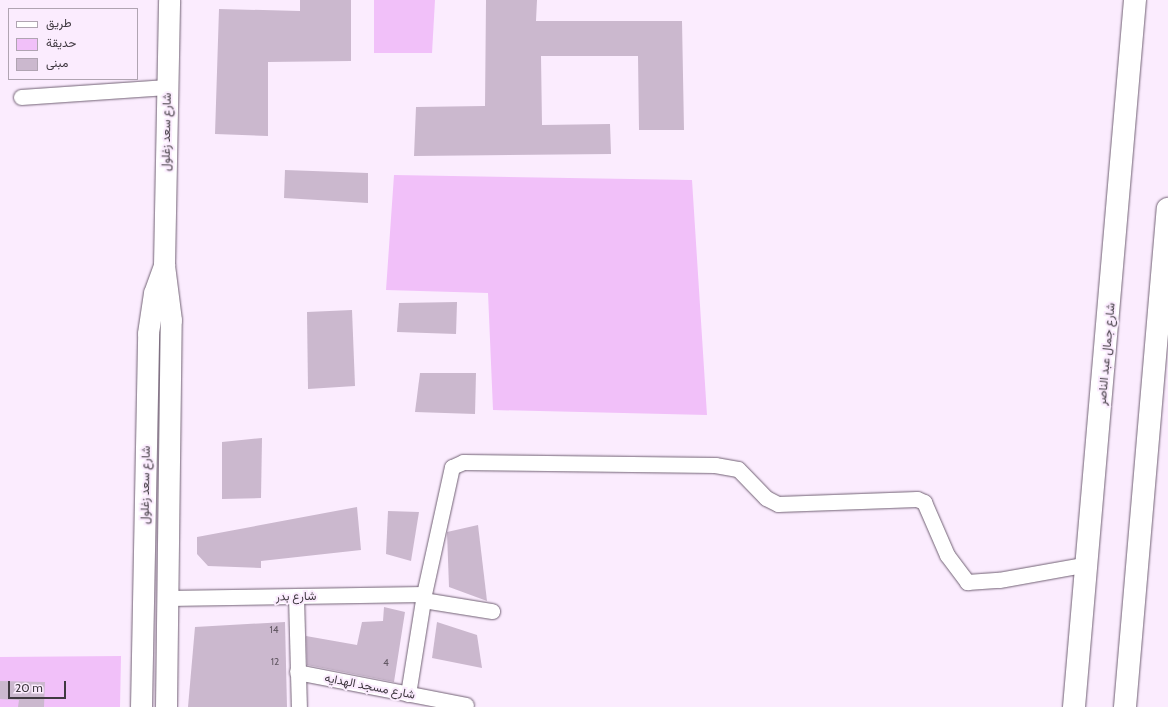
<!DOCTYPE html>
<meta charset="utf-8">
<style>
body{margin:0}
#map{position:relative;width:1168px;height:707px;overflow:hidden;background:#fbecfe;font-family:Cabin,Vazirmatn,sans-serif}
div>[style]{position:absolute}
.green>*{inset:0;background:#f1c0f9}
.building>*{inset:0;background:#cbb8ce}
.roads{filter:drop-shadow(0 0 1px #716174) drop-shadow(0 0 1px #716174)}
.street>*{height:15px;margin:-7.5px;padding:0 7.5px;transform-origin:7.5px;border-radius:7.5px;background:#fff}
.secondary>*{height:21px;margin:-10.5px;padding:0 10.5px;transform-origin:10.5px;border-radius:10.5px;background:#fff}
.primary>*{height:22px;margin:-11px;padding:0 11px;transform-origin:11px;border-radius:11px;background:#fff}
span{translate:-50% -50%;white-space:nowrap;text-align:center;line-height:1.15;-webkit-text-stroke:4px #fbecfe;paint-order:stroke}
.number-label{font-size:10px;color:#635964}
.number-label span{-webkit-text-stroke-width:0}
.street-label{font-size:12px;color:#403941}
.legend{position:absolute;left:8px;top:8px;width:130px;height:72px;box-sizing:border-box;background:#fbecfe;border:1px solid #b0a4b2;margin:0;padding:5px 7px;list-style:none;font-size:12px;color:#403941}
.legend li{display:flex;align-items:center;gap:8px;height:20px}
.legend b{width:20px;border:1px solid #b0a4b2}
.scale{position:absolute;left:8px;top:681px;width:58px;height:18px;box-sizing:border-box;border:2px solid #403941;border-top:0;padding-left:5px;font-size:12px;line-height:14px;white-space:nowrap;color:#403941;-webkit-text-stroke:3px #fbecfe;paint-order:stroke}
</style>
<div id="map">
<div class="green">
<i style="clip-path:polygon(374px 0,435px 0,432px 53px,374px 53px)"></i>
<i style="clip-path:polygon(394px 175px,692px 180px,707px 415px,493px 410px,488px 293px,386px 290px)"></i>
<i style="clip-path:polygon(121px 656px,120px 707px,0 707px,0 657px)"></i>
</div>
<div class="building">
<i style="clip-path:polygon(300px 0,351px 0,351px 61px,268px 62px,268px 136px,215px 134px,219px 9px,300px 11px)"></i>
<i style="clip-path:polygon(486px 0,537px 0,536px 21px,682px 21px,684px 130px,639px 130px,638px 56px,541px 56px,542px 125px,610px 124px,611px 154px,414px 156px,416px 107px,485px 106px)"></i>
<i style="clip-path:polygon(285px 170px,368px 173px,368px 203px,284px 198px)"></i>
<i style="clip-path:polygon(457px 302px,456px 334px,397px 332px,399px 303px)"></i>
<i style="clip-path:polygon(352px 310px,355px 386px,308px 389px,307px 312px)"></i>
<i style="clip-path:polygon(420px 373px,476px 373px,475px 414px,415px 412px)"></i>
<i style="clip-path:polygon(262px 438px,261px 498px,222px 499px,222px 442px)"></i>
<i style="clip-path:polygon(357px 507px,361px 550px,261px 561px,261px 568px,208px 566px,197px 554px,197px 537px)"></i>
<i style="clip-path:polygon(388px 511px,419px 512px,411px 561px,386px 554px)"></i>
<i style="clip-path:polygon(478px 525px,487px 601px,449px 587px,447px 532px)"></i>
<i style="clip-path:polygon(384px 607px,405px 612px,394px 682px,307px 665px,306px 636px,357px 645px,362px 622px,383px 621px)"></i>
<i style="clip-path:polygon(285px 622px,287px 707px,188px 707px,195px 627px)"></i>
<i style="clip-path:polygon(437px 622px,477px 635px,482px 668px,432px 658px)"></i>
<i style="clip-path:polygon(0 681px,45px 682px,44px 707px,18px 707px,19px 700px,0 699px)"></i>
</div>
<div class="roads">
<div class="street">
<i style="left:21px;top:97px;width:146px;rotate:-3.9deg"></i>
<i style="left:296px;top:596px;width:111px;rotate:88.5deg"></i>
<i style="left:168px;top:598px;width:256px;rotate:-0.9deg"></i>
<i style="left:423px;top:600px;width:70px;rotate:9.1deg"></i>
<i style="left:297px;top:672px;width:172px;rotate:11deg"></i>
<i style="left:408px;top:694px;width:101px;rotate:-80.9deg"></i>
<i style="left:424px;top:594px;width:130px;rotate:-77.6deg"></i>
<i style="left:452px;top:467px;width:12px;rotate:-24deg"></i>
<i style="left:463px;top:462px;width:252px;rotate:0.7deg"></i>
<i style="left:715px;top:465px;width:23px;rotate:10deg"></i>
<i style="left:738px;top:469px;width:40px;rotate:46deg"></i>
<i style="left:766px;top:498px;width:13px;rotate:27deg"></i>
<i style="left:778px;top:504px;width:139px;rotate:-2.1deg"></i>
<i style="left:917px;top:499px;width:8px;rotate:23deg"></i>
<i style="left:924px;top:502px;width:58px;rotate:66.5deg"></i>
<i style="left:947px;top:555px;width:34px;rotate:53deg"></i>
<i style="left:967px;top:582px;width:32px;rotate:-4deg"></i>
<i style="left:999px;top:580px;width:90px;rotate:-10.2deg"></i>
</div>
<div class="secondary">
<i style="left:141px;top:707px;width:374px;rotate:-88.9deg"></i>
<i style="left:148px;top:333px;width:40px;rotate:-81.5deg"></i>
<i style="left:154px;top:293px;width:30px;rotate:-70deg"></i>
<i style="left:166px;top:707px;width:387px;rotate:-89.3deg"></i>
<i style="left:171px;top:320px;width:55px;rotate:-97.3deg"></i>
<i style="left:164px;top:265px;width:265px;rotate:-88.9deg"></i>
</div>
<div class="primary">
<i style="left:1074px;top:707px;width:710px;rotate:-85.07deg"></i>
<i style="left:1125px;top:707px;width:500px;rotate:-85.1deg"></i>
</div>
</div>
<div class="number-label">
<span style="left:274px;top:630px">14</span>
<span style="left:275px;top:662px">12</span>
<span style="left:386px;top:663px">4</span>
</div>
<div class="street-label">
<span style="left:166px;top:132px;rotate:-89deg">شارع سعد زغلول</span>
<span style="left:1106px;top:354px;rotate:-85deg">شارع جمال عبد الناصر</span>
<span style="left:145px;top:485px;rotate:-89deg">شارع سعد زغلول</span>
<span style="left:296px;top:596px;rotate:-1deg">شارع بدر</span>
<span style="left:370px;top:686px;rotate:11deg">شارع مسجد الهدايه</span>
</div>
<ul class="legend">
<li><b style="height:5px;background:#fff"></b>طريق</li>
<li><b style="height:11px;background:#f1c0f9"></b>حديقة</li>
<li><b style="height:11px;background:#cbb8ce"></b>مبنى</li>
</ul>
<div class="scale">20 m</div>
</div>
